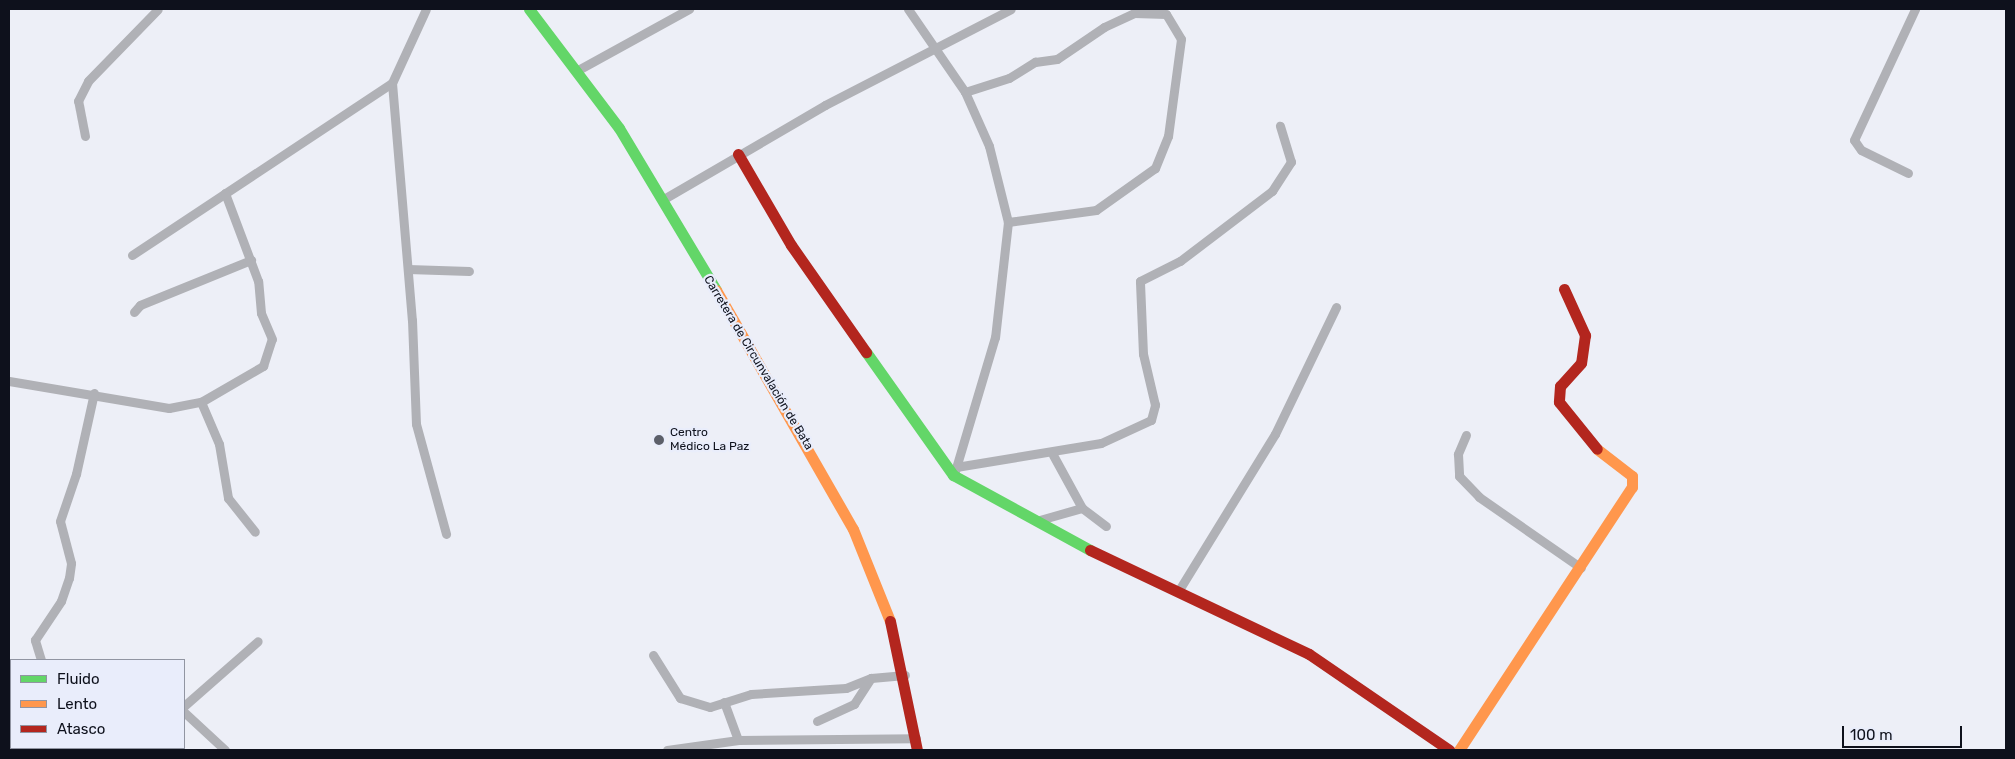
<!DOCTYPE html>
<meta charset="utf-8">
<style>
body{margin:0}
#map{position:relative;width:2015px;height:759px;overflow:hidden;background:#edeff7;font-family:Rubik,sans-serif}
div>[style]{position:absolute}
.street>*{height:9px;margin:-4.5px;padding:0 4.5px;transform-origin:4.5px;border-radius:4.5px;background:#b0b1b6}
.fast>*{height:11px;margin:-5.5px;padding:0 5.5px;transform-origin:5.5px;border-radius:5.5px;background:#63d668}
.slow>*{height:11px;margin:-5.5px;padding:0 5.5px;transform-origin:5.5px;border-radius:5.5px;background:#ff974d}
.jam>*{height:11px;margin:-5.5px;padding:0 5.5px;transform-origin:5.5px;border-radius:5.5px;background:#b3261e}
.dots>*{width:14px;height:14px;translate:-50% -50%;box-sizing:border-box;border:2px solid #e9edfb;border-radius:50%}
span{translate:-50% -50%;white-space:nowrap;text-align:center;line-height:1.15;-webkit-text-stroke:4.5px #e9edfb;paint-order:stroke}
.street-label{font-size:12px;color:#0e111c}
.poi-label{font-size:12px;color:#0e111c}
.left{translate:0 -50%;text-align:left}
.frame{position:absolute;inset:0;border:10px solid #0e111c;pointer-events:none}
.legend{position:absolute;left:10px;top:659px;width:175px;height:90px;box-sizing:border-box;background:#e9edfb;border:1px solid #9195a2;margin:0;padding:6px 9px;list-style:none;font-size:15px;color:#0e111c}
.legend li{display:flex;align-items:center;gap:10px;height:25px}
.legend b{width:25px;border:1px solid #9195a2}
.scale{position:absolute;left:1842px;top:726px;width:120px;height:22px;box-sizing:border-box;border:2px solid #0e111c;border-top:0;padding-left:6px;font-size:15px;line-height:18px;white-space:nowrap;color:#0e111c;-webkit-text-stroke:4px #e9edfb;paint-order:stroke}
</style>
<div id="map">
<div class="street">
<i style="left:908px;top:9px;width:101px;rotate:55.5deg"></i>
<i style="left:965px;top:92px;width:59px;rotate:66deg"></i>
<i style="left:989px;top:146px;width:78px;rotate:76deg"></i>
<i style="left:1008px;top:222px;width:116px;rotate:96.4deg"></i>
<i style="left:995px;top:337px;width:140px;rotate:106.6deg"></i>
<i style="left:578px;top:70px;width:127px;rotate:-28.8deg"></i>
<i style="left:392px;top:83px;width:238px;rotate:85.2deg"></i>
<i style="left:412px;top:320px;width:104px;rotate:87.8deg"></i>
<i style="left:416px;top:424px;width:114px;rotate:74.7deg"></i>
<i style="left:965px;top:92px;width:46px;rotate:-17.7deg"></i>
<i style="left:1009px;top:78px;width:31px;rotate:-32deg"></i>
<i style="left:1035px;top:62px;width:22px;rotate:-8deg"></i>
<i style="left:1057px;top:59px;width:57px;rotate:-34.2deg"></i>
<i style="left:1104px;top:27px;width:33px;rotate:-25deg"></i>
<i style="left:1134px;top:13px;width:32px;rotate:2deg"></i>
<i style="left:1166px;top:14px;width:29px;rotate:59deg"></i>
<i style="left:1181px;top:39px;width:98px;rotate:97.6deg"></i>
<i style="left:1168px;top:136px;width:35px;rotate:112deg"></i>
<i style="left:1155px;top:168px;width:72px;rotate:144.6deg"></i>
<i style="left:1096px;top:210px;width:89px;rotate:172.2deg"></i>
<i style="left:85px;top:136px;width:36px;rotate:-101deg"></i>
<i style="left:78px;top:101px;width:22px;rotate:-63deg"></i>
<i style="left:88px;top:81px;width:100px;rotate:-45.8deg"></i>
<i style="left:1908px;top:173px;width:52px;rotate:-153.9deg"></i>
<i style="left:1861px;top:150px;width:12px;rotate:-125deg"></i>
<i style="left:1854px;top:140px;width:145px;rotate:-65deg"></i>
<i style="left:662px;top:200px;width:189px;rotate:-30.2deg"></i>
<i style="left:825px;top:105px;width:209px;rotate:-27.3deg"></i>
<i style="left:132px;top:255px;width:312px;rotate:-33.5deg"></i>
<i style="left:392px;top:83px;width:81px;rotate:-65.3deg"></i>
<i style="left:408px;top:269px;width:61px;rotate:1.9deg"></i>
<i style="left:134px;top:312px;width:9px;rotate:-49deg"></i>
<i style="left:140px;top:305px;width:120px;rotate:-22.1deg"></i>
<i style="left:9px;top:381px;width:162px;rotate:9.6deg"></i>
<i style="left:169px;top:408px;width:33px;rotate:-11deg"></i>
<i style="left:201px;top:402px;width:72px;rotate:-30.1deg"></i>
<i style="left:263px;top:366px;width:28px;rotate:-72deg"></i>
<i style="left:272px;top:339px;width:28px;rotate:-113deg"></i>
<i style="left:261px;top:313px;width:32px;rotate:-95deg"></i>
<i style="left:258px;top:281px;width:94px;rotate:-110.6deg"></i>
<i style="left:201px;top:402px;width:46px;rotate:66.8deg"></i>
<i style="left:219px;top:444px;width:55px;rotate:80.5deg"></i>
<i style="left:228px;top:498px;width:43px;rotate:51.5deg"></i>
<i style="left:1466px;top:435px;width:21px;rotate:113deg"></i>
<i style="left:1458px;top:454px;width:22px;rotate:87deg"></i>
<i style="left:1459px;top:476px;width:29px;rotate:46deg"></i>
<i style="left:1479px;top:497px;width:124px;rotate:34.8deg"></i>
<i style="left:1053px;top:455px;width:60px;rotate:61.3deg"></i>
<i style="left:1082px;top:508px;width:30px;rotate:37deg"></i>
<i style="left:956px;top:467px;width:147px;rotate:-9.4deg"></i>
<i style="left:1101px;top:443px;width:55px;rotate:-24.7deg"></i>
<i style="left:1151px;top:420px;width:16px;rotate:-75deg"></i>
<i style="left:1155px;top:405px;width:52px;rotate:-103.2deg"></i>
<i style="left:1143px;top:354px;width:73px;rotate:-92.4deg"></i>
<i style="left:1140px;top:281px;width:45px;rotate:-26.6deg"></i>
<i style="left:1180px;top:261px;width:116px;rotate:-37.3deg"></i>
<i style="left:1272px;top:191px;width:35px;rotate:-57deg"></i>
<i style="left:1291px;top:162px;width:38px;rotate:-107deg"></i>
<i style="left:1036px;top:521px;width:48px;rotate:-15.8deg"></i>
<i style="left:1179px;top:590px;width:183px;rotate:-58.4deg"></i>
<i style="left:1275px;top:434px;width:141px;rotate:-64.3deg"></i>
<i style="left:653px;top:655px;width:51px;rotate:57.9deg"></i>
<i style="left:680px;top:698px;width:31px;rotate:17deg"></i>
<i style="left:710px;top:707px;width:43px;rotate:-17.6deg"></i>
<i style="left:751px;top:694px;width:95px;rotate:-3.6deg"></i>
<i style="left:846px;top:688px;width:27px;rotate:-22deg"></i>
<i style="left:871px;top:678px;width:34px;rotate:-5deg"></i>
<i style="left:41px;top:660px;width:21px;rotate:-107deg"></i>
<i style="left:35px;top:640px;width:47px;rotate:-56.3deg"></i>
<i style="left:61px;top:601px;width:24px;rotate:-71deg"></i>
<i style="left:69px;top:578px;width:15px;rotate:-82deg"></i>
<i style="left:71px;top:563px;width:43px;rotate:-104.7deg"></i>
<i style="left:60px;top:521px;width:50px;rotate:-71.2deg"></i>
<i style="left:76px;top:474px;width:83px;rotate:-77.5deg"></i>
<i style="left:724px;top:702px;width:40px;rotate:69.8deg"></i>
<i style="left:184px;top:706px;width:98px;rotate:-41.3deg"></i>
<i style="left:184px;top:712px;width:56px;rotate:42.8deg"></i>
<i style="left:817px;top:721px;width:41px;rotate:-24.7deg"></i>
<i style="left:854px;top:704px;width:31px;rotate:-57deg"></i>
<i style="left:88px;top:748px;width:3px;rotate:45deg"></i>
<i style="left:128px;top:750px;width:4px;rotate:-34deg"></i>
<i style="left:667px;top:750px;width:72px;rotate:-8deg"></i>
<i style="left:738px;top:740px;width:178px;rotate:-0.6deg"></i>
</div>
<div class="fast">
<i style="left:529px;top:9px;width:149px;rotate:52.9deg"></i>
<i style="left:619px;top:128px;width:189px;rotate:59.1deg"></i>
<i style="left:866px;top:352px;width:151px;rotate:54.7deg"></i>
<i style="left:953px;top:475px;width:156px;rotate:28.7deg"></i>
</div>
<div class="slow">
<i style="left:716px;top:290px;width:275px;rotate:60.2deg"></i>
<i style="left:853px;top:529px;width:99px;rotate:68.1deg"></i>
<i style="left:1459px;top:750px;width:315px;rotate:-56.7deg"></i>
<i style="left:1632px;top:487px;width:11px;rotate:-90deg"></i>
<i style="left:1632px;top:476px;width:44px;rotate:-142.4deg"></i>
</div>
<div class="jam">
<i style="left:738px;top:154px;width:105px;rotate:59.8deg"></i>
<i style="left:791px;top:245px;width:131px;rotate:55deg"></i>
<i style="left:1564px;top:289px;width:51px;rotate:65.5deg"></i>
<i style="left:1585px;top:335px;width:28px;rotate:98deg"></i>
<i style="left:1581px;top:363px;width:31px;rotate:132deg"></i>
<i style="left:1560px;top:386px;width:16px;rotate:94deg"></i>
<i style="left:1559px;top:402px;width:60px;rotate:51deg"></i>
<i style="left:1090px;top:550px;width:242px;rotate:25.4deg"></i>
<i style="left:1309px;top:654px;width:170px;rotate:34.4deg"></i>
<i style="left:890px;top:621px;width:132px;rotate:78.2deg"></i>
</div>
<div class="dots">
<i style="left:659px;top:440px;background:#5c5f69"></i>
</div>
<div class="street-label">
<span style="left:758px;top:363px;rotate:59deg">Carretera de Circunvalación de Bata</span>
</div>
<div class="poi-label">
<span class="left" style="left:670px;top:440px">Centro<br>Médico La Paz</span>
</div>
<div class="frame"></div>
<ul class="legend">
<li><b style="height:6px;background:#63d668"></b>Fluido</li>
<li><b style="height:6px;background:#ff974d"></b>Lento</li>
<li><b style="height:6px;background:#b3261e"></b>Atasco</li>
</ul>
<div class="scale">100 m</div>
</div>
